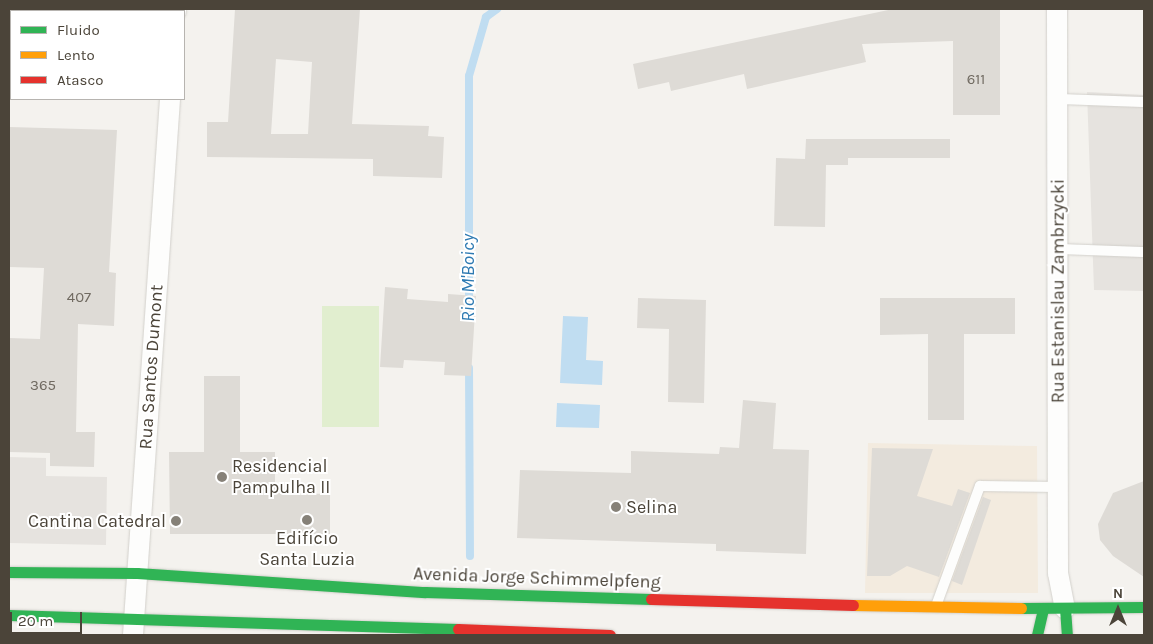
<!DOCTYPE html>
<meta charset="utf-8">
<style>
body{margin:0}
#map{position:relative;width:1153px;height:644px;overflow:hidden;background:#f4f2ee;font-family:Karla,sans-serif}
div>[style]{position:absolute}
.commercial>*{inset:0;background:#f3ebdf}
.green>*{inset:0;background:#e1eecf}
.parking>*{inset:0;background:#e6e3df}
.water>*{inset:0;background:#c0ddf1}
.stream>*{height:8px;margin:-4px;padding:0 4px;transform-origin:4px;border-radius:4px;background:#c0ddf1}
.building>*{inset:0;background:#dedbd6}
.roads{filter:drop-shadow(0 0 1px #d2d0cb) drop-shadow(0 0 1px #d2d0cb)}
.lane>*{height:10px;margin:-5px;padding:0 5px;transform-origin:5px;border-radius:5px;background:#fdfdfc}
.street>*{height:20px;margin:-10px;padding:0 10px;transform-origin:10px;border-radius:10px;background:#fdfdfc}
.fast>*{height:11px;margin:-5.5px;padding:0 5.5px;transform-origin:5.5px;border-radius:5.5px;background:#30b455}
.slow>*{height:11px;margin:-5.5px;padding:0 5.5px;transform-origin:5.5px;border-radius:5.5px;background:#ff9f0a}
.jam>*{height:11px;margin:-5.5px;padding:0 5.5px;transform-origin:5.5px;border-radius:5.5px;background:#e5322d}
.dots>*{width:14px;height:14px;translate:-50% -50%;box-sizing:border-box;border:2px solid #fff;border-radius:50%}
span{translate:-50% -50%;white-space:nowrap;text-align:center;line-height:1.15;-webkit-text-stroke:4px #fff;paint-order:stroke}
.number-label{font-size:15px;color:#706a61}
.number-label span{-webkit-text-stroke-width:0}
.street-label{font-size:18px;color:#4b4439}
.poi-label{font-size:18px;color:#4b4439}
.left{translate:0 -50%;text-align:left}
.right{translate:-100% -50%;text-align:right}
.water-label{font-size:19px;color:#2e7ab2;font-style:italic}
.frame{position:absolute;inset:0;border:10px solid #4b4439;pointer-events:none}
.legend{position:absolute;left:10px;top:10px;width:175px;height:90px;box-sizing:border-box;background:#fff;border:1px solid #b7b4b0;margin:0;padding:6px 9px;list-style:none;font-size:15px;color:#4b4439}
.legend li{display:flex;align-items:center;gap:10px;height:25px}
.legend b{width:25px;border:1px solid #b7b4b0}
.north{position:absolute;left:1093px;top:584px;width:50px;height:50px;-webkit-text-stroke:4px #fff;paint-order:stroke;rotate:0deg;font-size:14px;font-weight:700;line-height:20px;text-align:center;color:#4b4439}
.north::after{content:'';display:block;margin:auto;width:18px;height:22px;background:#4b4439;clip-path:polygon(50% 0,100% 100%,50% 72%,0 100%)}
.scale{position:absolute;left:10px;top:612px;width:72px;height:22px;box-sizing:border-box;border:2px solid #4b4439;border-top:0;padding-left:6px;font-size:15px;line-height:18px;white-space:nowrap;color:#4b4439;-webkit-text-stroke:4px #fff;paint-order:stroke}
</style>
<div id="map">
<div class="commercial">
<i style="clip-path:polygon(868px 443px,1037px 446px,1038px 593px,865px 593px)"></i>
</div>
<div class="green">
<i style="clip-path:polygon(322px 306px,379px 306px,379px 427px,322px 427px)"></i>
</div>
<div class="parking">
<i style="clip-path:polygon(1087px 92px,1144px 95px,1144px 291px,1094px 290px)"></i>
<i style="clip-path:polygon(9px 457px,46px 458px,46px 476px,107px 477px,106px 545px,9px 543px)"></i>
</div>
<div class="water">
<i style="clip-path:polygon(563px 316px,588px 317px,586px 360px,603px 361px,602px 385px,560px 383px)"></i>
<i style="clip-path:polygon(557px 403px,600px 405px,599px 428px,556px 427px)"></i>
</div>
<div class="stream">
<i style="left:469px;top:304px;width:228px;rotate:-90deg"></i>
<i style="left:469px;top:76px;width:61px;rotate:-73.9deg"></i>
<i style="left:486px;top:17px;width:14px;rotate:-36deg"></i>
<i style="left:469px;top:368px;width:188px;rotate:89.7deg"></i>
</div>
<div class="building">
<i style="clip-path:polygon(evenodd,235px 9px,360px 9px,352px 124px,429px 126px,428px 136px,444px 137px,442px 178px,373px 176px,373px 159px,207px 157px,207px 122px,228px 122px,235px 9px,276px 59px,312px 62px,308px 134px,271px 134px,276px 59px)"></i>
<i style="clip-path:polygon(893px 9px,1000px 9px,1000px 115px,953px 115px,953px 41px,862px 44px,866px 62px,747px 89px,744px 74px,671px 91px,669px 82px,638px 89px,633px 64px)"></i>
<i style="clip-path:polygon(9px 127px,117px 130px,109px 272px,116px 273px,114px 326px,78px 324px,76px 432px,95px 432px,94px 467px,50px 466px,50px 453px,9px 452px,9px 338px,40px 339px,44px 268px,9px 267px)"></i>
<i style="clip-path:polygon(806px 139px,950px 139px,950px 158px,848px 158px,848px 165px,826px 165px,825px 227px,774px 226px,776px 158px,805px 159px)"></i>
<i style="clip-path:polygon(385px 287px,408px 289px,407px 299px,448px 302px,448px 294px,476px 296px,471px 376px,444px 375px,445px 362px,404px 360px,403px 368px,380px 367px)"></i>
<i style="clip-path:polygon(638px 298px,706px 300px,704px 403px,668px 402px,669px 329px,637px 328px)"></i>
<i style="clip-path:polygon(880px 298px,1015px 298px,1015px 334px,964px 334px,964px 420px,928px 420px,928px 334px,880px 335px)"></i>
<i style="clip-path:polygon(204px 376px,240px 376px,240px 452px,275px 452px,275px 493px,330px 494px,330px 534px,170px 534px,169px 452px,204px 452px)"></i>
<i style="clip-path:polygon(743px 400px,776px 403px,773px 449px,809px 450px,806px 554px,716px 551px,716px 544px,517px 538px,520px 470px,631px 473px,631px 451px,719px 454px,720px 447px,739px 448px)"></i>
<i style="clip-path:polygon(872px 448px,933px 449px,917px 496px,952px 506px,958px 489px,970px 493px,939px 577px,907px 566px,890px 576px,867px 576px)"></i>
<i style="clip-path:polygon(1144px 481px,1144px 577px,1113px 556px,1100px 540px,1098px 524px,1113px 493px)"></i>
<i style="clip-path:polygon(983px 497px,991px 500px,962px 585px,952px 581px)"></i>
</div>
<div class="roads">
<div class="lane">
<i style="left:1058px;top:99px;width:86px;rotate:2deg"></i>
<i style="left:1058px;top:249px;width:86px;rotate:2deg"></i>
<i style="left:936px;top:606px;width:128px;rotate:-69.9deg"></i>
<i style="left:980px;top:486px;width:78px;rotate:0.7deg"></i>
</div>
<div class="street">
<i style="left:1057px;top:9px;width:564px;rotate:89.9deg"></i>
<i style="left:1058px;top:573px;width:36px;rotate:79deg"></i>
<i style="left:176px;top:11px;width:2px;rotate:-90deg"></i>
<i style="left:133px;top:635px;width:537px;rotate:-86.05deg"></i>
</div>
<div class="fast">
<i style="left:9px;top:572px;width:128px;rotate:0.4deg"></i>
<i style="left:137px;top:573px;width:289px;rotate:3.8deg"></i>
<i style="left:425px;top:592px;width:226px;rotate:1.8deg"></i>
<i style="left:1021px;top:608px;width:123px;rotate:-0.5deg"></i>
<i style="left:1065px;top:608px;width:27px;rotate:86deg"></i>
<i style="left:9px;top:615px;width:449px;rotate:1.8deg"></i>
<i style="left:1037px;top:635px;width:27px;rotate:-77deg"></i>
</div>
<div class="slow">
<i style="left:853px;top:605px;width:168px;rotate:1deg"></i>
</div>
<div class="jam">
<i style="left:651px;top:599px;width:202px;rotate:1.7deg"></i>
<i style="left:458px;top:629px;width:152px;rotate:2.3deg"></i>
</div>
</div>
<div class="dots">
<i style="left:222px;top:477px;background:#868178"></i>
<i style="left:616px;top:507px;background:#868178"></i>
<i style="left:307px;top:520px;background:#868178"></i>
<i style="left:176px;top:521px;background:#868178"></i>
</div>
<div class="number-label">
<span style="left:976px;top:80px">611</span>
<span style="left:79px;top:298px">407</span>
<span style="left:43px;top:386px">365</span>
</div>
<div class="street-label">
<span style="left:1058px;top:291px;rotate:-90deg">Rua Estanislau Zambrzycki</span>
<span style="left:151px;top:367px;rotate:-86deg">Rua Santos Dumont</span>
<span style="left:537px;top:578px;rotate:2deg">Avenida Jorge Schimmelpfeng</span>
</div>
<div class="poi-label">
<span class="left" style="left:232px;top:477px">Residencial<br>Pampulha II</span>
<span class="left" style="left:626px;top:507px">Selina</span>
<span class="right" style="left:166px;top:521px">Cantina Catedral</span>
<span style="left:307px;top:549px">Edifício<br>Santa Luzia</span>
</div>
<div class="water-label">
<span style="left:469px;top:278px;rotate:-90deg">Rio M'Boicy</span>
</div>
<div class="frame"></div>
<ul class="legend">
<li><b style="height:6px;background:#30b455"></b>Fluido</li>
<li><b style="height:6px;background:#ff9f0a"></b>Lento</li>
<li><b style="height:6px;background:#e5322d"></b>Atasco</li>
</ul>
<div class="north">N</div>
<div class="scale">20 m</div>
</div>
